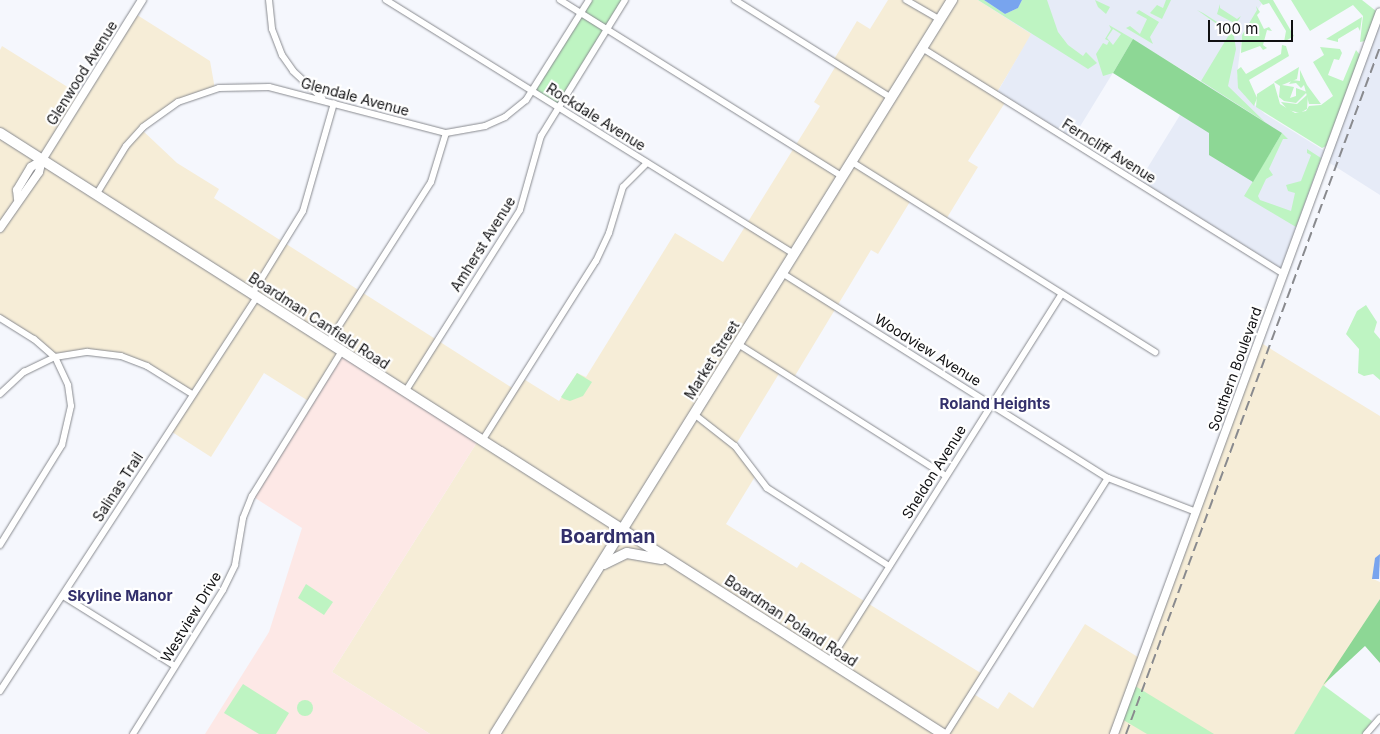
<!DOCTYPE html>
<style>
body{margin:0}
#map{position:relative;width:1380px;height:734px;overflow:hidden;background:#f5f7fd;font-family:Inter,sans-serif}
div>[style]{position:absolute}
.commercial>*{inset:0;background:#f6edd7}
.built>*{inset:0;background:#e6ebf7}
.education>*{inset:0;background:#fde8e6}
.green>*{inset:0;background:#bef4c2}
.round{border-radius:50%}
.forest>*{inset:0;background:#8dd795}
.water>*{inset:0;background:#78a4ee}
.roads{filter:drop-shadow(0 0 1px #888a8f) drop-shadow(0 0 1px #888a8f)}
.minor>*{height:6px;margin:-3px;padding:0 3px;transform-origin:3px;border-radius:3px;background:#fff}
.tertiary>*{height:8px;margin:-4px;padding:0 4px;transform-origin:4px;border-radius:4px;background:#fff}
.primary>*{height:10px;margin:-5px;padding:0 5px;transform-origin:5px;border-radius:5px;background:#fff}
.rail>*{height:2px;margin-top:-1px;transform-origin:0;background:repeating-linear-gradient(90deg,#898a8e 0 10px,transparent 0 15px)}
span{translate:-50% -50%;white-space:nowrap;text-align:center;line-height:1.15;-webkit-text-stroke:4.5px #fff;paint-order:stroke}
.street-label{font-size:14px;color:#0f0f11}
.neighbourhood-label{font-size:15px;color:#33306b;font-weight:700}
.district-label{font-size:19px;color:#33306b;font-weight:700}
.scale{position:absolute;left:1208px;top:20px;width:85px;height:22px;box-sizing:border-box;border:2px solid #0f0f11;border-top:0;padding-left:6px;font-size:15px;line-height:18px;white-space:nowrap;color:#0f0f11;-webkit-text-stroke:4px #fff;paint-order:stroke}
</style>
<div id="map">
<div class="commercial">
<i style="clip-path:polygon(888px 0,978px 0,1032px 34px,996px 94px,1006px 101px,968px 161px,978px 167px,945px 221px,911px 200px,878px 254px,871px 250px,793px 379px,780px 372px,735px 446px,756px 475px,726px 524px,797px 568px,801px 562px,984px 675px,972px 693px,998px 709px,1009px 692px,1033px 708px,1085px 624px,1141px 659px,1258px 341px,1380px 416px,1380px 566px,1373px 579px,1380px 582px,1380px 599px,1294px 734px,430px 734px,332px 672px,479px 439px,310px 402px,264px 373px,211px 457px,169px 430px,192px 394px,147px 366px,104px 352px,55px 357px,0 318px,0 50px,2px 46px,82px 96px,134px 13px,210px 61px,215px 89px,191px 96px,141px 129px,177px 163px,219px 189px,214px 198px,514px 389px,522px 378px,559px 401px,577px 373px,586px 377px,675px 233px,723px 262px,820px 106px,814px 102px,837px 64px,833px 61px,857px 21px,870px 29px)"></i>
</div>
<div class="built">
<i style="clip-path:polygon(978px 0,1264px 0,1242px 35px,1237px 75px,1245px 96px,1265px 114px,1328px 153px,1380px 12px,1380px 195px,1325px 160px,1300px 229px,1296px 227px,1281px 268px,1140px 180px,1201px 81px,1133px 40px,1073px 138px,998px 91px,1031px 34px)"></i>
</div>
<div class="education">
<i style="clip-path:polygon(342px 351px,479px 439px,332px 672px,430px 734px,205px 734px,269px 632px,302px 528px,252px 496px)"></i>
</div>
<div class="green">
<i style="clip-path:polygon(589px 0,625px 0,558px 107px,532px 91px)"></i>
<i style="clip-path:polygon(978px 0,984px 0,1005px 14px,1018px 8px,1022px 0,1047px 0,1058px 32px,1068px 45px,1083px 56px,1086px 52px,1097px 63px,1088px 69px)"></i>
<i style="clip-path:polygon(1095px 0,1110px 7px,1106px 14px,1098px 7px)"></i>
<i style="clip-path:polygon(1166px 0,1171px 0,1162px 19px,1150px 13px,1157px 5px,1163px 8px)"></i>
<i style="clip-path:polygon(1259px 0,1273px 0,1294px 36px,1284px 42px,1286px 31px,1269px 3px,1263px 5px)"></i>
<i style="clip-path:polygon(1291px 0,1362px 0,1376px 11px,1365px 41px,1360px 42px,1363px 16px,1353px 5px,1310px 31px)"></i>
<i style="clip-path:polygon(1220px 4px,1220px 8px,1237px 19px,1241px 16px,1236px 24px,1217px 14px)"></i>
<i style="clip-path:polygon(1256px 6px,1260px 12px,1257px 15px,1264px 29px,1269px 27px,1272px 31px,1267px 30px,1263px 45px,1267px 48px,1263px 50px,1260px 46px,1241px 53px,1242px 35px,1257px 10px)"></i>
<i style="clip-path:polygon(1139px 10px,1159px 22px,1150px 37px,1153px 44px,1126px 28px,1130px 26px,1140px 34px,1147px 19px,1136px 13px)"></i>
<i style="clip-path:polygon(1197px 10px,1203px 13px,1228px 29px,1234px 36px,1236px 49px,1228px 86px,1265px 122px,1201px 81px,1230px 33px)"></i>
<i style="clip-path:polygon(1362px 17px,1360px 31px,1358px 27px,1338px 39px,1338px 42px,1326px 39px)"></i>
<i style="clip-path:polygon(evenodd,1109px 25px,1133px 39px,1113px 73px,1103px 76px,1096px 54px,1103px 43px,1107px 45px,1109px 41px,1105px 39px,1111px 29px,1109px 25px,1113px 29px,1121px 34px,1113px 45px,1107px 38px,1113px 29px)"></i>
<i style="clip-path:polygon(1282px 45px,1286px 46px,1289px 56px,1249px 80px,1257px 98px,1254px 106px,1238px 88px,1237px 70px,1241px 67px,1246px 74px,1281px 54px)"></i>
<i style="clip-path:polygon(1320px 47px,1340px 49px,1342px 53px,1339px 60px,1334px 59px,1328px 75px,1343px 81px,1356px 50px,1360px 55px,1326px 146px,1322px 148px,1256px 107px,1257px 94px,1274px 83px,1280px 104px,1295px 113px,1306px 111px,1309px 106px,1321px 105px,1333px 96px,1313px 62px,1324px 55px)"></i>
<i style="clip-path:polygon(1299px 67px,1297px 79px,1282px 85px,1294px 87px,1290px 98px,1296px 96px,1296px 88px,1307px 92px,1296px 103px,1284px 101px,1279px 97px,1280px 86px,1274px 82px)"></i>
<i style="clip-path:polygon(1300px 70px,1307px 85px,1321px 104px,1309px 104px,1304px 85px,1301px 88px,1296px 83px,1289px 84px,1292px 80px,1300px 81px)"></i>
<i style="clip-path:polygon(1308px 94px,1307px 109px,1300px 113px,1288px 110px,1281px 102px,1297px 104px)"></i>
<i style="clip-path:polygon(1282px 133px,1288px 139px,1283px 139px,1269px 169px,1273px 175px,1266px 179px,1258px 196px,1260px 200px,1291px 211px,1295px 193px,1288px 191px,1286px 185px,1301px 181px,1311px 155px,1307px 153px,1307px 149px,1321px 158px,1296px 227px,1244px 196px)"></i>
<i style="clip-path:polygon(1366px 305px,1377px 322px,1374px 332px,1380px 339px,1380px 380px,1373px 374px,1364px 376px,1358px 373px,1359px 349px,1346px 334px,1357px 311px)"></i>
<i style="clip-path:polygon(577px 373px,592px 382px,583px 396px,570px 401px,564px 399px,561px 397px)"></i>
<i style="clip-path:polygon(306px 584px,333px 602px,324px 615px,298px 598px)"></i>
<i style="clip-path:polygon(243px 684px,289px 713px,276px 734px,259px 734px,224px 713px)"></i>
<i style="clip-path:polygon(1132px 684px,1214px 734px,1147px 734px,1120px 718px)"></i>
<i style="clip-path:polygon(1323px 685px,1372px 721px,1363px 734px,1294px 734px)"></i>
<i class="round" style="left:297px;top:700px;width:16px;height:16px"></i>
</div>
<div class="forest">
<i style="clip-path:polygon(1133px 39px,1282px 133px,1253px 182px,1209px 155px,1209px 133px,1113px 73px)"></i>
<i style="clip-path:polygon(1380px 599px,1380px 663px,1365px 646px,1323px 685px)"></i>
</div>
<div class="water">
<i style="clip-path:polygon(984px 0,1022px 0,1018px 8px,1005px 14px)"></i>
<i style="clip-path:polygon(1380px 554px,1379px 579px,1372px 579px,1375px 558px)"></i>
</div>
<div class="roads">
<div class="minor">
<i style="left:269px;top:0;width:29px;rotate:84deg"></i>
<i style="left:272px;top:29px;width:28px;rotate:69deg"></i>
<i style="left:282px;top:55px;width:19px;rotate:55deg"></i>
<i style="left:293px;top:71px;width:40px;rotate:43deg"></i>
<i style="left:386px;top:0;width:481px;rotate:31.9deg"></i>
<i style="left:560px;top:0;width:332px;rotate:32deg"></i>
<i style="left:735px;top:0;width:184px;rotate:32.1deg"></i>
<i style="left:906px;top:0;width:39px;rotate:30deg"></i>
<i style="left:922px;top:48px;width:426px;rotate:32deg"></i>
<i style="left:852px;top:162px;width:358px;rotate:32.1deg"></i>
<i style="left:96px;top:195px;width:57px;rotate:-58.5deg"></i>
<i style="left:126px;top:146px;width:25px;rotate:-48deg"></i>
<i style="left:143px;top:127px;width:43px;rotate:-35.5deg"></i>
<i style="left:178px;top:102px;width:43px;rotate:-18.9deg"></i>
<i style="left:219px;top:88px;width:50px;rotate:-1.1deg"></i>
<i style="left:269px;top:87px;width:183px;rotate:14.6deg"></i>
<i style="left:446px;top:133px;width:40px;rotate:-10deg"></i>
<i style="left:485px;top:126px;width:22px;rotate:-24deg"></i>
<i style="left:505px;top:117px;width:27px;rotate:-39deg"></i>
<i style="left:526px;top:100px;width:118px;rotate:-57.8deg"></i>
<i style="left:782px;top:273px;width:385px;rotate:32.2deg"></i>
<i style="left:1108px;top:478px;width:94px;rotate:21.1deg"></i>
<i style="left:252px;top:294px;width:97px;rotate:-58.4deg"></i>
<i style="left:303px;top:211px;width:112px;rotate:-74deg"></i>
<i style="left:0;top:318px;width:40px;rotate:32deg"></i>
<i style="left:34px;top:339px;width:28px;rotate:41deg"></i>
<i style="left:55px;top:357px;width:33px;rotate:-9deg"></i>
<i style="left:88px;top:352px;width:33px;rotate:7deg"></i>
<i style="left:121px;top:356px;width:28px;rotate:21deg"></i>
<i style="left:147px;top:366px;width:53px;rotate:31.9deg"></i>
<i style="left:328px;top:343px;width:191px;rotate:-57.4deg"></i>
<i style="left:431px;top:182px;width:51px;rotate:-73deg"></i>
<i style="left:738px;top:344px;width:246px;rotate:32.4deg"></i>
<i style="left:405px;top:392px;width:215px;rotate:-57.7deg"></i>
<i style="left:520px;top:210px;width:77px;rotate:-74.2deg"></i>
<i style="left:541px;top:136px;width:160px;rotate:-58.3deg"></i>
<i style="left:0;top:394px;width:33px;rotate:-43deg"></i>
<i style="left:24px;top:372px;width:34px;rotate:-26deg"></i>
<i style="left:55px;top:357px;width:31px;rotate:65deg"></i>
<i style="left:68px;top:385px;width:21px;rotate:82deg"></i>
<i style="left:71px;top:406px;width:40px;rotate:103deg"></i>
<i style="left:62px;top:445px;width:118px;rotate:121.8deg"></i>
<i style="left:694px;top:414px;width:52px;rotate:38deg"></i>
<i style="left:735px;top:446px;width:53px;rotate:52.7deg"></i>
<i style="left:767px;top:488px;width:145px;rotate:32.6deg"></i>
<i style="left:482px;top:441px;width:213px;rotate:-57.7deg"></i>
<i style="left:596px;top:261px;width:31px;rotate:-65deg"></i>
<i style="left:609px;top:233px;width:48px;rotate:-73.1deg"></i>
<i style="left:623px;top:187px;width:34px;rotate:-45deg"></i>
<i style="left:63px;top:596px;width:132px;rotate:32deg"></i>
<i style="left:829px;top:662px;width:434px;rotate:-57.7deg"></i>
<i style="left:0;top:691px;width:470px;rotate:-56.9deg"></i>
<i style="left:133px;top:734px;width:170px;rotate:-58deg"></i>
<i style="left:223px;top:590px;width:28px;rotate:-64deg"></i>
<i style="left:235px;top:565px;width:48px;rotate:-80.3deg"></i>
<i style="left:243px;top:518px;width:24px;rotate:-68deg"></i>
<i style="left:252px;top:496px;width:171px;rotate:-58.2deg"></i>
<i style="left:946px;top:734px;width:303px;rotate:-57.7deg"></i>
<i style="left:1366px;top:734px;width:21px;rotate:-49deg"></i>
</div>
<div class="tertiary">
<i style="left:18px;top:199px;width:9px;rotate:-96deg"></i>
<i style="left:17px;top:190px;width:27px;rotate:-59deg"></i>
<i style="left:31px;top:167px;width:13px;rotate:-32deg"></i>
<i style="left:0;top:228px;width:68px;rotate:-55.1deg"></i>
<i style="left:39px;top:172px;width:12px;rotate:-76deg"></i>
<i style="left:42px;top:160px;width:189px;rotate:-58deg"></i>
<i style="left:1114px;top:734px;width:769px;rotate:-69.78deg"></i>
</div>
<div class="primary">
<i style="left:0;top:133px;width:1118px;rotate:32.51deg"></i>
<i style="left:604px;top:564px;width:25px;rotate:-26deg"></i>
<i style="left:627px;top:553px;width:35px;rotate:10deg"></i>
<i style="left:495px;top:734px;width:865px;rotate:-58.09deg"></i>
</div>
</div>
<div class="rail">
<i style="left:1126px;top:734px;width:732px;rotate:-69.71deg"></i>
</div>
<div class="street-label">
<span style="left:82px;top:73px;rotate:-58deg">Glenwood Avenue</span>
<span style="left:355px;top:97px;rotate:15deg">Glendale Avenue</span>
<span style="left:596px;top:117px;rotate:32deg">Rockdale Avenue</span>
<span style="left:1109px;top:151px;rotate:32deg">Ferncliff Avenue</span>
<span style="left:483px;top:244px;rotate:-58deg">Amherst Avenue</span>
<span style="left:319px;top:321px;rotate:33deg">Boardman Canfield Road</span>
<span style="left:928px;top:350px;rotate:32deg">Woodview Avenue</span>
<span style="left:712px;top:360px;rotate:-58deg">Market Street</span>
<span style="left:1235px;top:369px;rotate:-70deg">Southern Boulevard</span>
<span style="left:934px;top:472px;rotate:-58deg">Sheldon Avenue</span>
<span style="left:118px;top:487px;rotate:-57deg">Salinas Trail</span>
<span style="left:191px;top:617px;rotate:-59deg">Westview Drive</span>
<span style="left:791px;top:621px;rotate:33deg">Boardman Poland Road</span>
</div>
<div class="neighbourhood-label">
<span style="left:995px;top:404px">Roland Heights</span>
<span style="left:120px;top:596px">Skyline Manor</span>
</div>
<div class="district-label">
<span style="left:608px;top:537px">Boardman</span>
</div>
<div class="scale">100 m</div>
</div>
